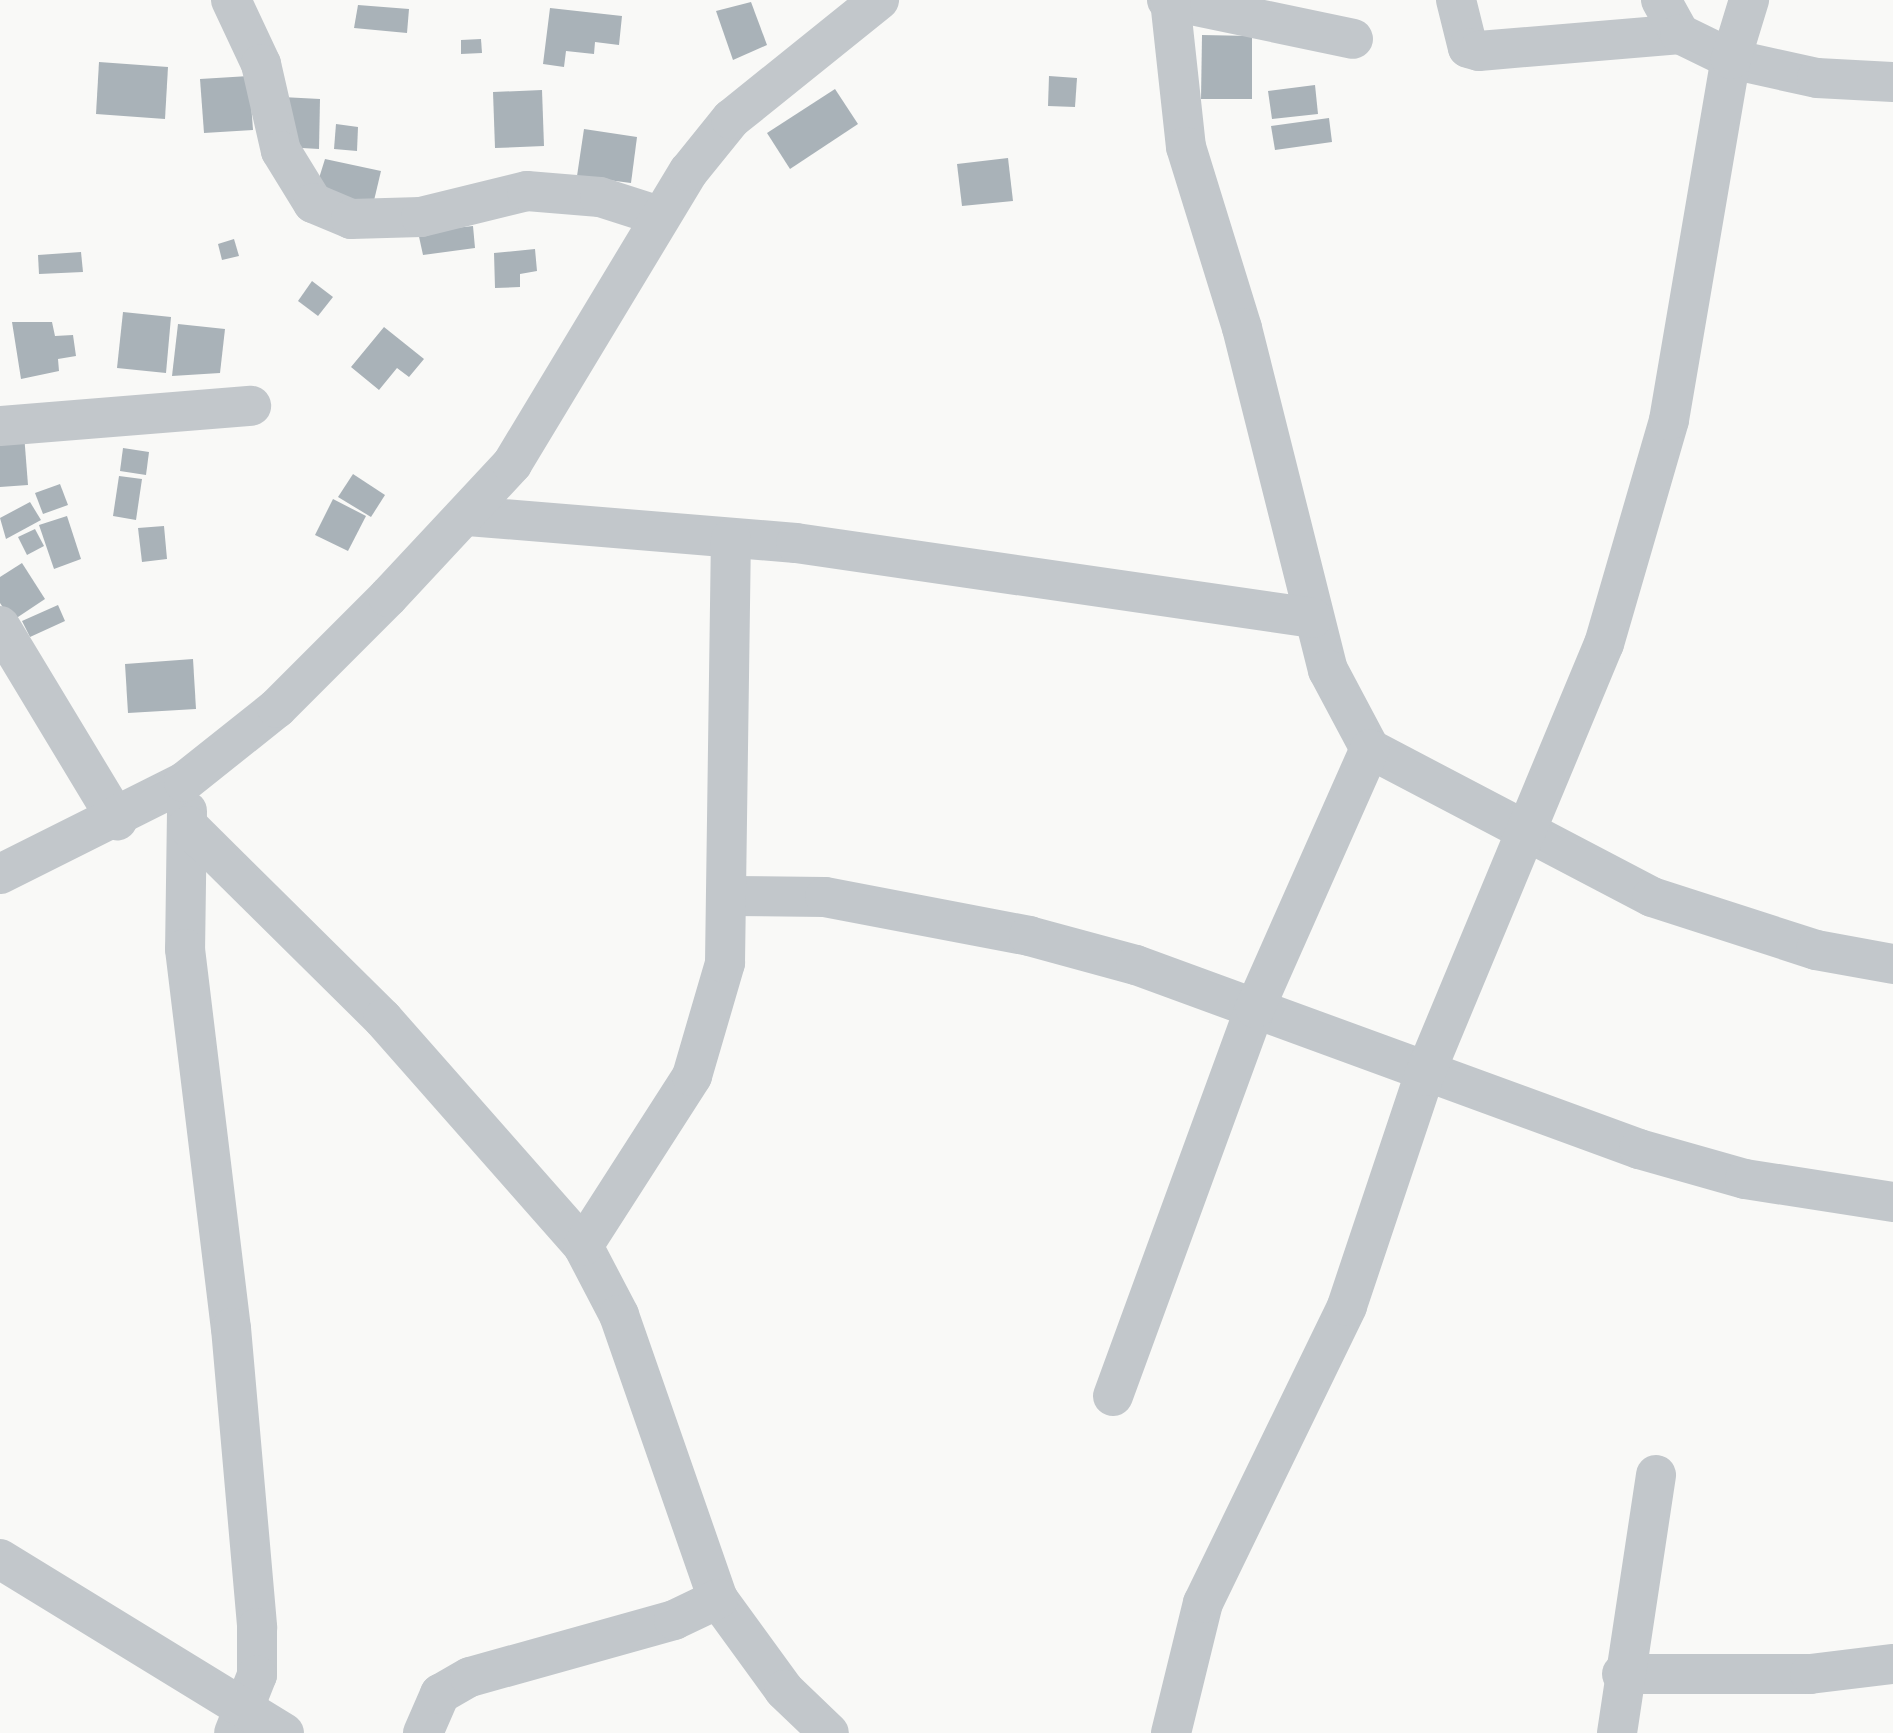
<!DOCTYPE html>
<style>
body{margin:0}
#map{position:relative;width:1893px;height:1733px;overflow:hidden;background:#f9f9f7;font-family:Ubuntu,sans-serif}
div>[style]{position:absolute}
.building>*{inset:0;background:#a9b2b8}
.street>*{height:40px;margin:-20px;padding:0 20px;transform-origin:20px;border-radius:20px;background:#c2c7cb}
span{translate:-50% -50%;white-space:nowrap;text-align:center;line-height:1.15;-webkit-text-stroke:10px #fff;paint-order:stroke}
</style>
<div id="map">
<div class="building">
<i style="clip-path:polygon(751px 2px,767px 45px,733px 60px,716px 11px)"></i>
<i style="clip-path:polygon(358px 5px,409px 9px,407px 33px,354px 28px)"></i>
<i style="clip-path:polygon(550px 8px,622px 16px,619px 45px,595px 42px,594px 54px,566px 51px,564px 67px,543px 64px)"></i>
<i style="clip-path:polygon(1202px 35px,1252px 36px,1252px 99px,1201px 99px)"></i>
<i style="clip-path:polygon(481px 39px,482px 53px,461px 54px,461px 40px)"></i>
<i style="clip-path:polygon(99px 62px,168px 67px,165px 119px,96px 114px)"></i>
<i style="clip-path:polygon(249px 76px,253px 130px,204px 133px,200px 79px)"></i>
<i style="clip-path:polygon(1049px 76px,1077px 78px,1075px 107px,1048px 106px)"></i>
<i style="clip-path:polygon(1315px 85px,1318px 114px,1272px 119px,1268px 91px)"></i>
<i style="clip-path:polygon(835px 89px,858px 124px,790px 169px,767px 133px)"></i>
<i style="clip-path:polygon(542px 90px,544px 146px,495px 148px,493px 92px)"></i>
<i style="clip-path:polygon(282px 97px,320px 99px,319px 149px,285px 147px)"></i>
<i style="clip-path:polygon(1329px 118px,1332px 142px,1275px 150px,1271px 126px)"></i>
<i style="clip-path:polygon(336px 124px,358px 127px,357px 151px,334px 149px)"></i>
<i style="clip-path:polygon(584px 129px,637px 137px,631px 183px,577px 176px)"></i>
<i style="clip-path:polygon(1008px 158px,1013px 201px,962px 206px,957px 164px)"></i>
<i style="clip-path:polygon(325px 159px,381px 171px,372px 209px,314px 194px)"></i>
<i style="clip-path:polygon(473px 226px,475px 248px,423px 255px,418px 232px)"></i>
<i style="clip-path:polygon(234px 239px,239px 256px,222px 260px,218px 244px)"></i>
<i style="clip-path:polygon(535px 249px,537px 271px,520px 274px,520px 287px,495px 288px,494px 253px)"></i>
<i style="clip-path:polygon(81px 252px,83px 272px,39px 274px,38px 255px)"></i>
<i style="clip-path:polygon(312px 281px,333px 297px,318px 316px,298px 301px)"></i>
<i style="clip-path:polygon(123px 312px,171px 317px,166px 373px,117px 368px)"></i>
<i style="clip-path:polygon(12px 322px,52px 322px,55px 336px,73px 335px,76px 356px,58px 359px,59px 371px,21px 379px)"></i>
<i style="clip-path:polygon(178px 324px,225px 329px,220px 373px,172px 376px)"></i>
<i style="clip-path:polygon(384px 327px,424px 359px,409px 377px,397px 368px,379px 390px,351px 367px)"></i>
<i style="clip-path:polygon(24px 434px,28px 485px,0 487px,0 435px)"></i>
<i style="clip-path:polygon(123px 448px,149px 452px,146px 475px,120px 471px)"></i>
<i style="clip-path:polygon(353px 474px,385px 495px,371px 517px,338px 497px)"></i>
<i style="clip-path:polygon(119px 476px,142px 479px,136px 520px,113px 516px)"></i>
<i style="clip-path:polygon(60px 484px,68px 505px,43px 514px,35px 493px)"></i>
<i style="clip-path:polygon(333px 499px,366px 516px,348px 551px,315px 535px)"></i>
<i style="clip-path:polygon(30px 502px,41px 520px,6px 539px,0 518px)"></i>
<i style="clip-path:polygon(67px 516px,81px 559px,54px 569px,39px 525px)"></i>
<i style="clip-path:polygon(164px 526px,167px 559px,142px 562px,138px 528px)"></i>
<i style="clip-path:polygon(35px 529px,44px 546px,27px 555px,18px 537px)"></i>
<i style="clip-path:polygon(22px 563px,45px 599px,12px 621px,0 603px,0 577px)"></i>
<i style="clip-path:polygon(58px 605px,65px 621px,30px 637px,22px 621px)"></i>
<i style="clip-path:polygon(193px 659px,196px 709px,128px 713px,125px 664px)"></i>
</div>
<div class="street">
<i style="left:231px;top:0;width:71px;rotate:64.9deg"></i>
<i style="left:261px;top:64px;width:89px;rotate:77.1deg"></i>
<i style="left:281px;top:151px;width:61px;rotate:58.4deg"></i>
<i style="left:313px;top:203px;width:41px;rotate:22.8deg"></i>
<i style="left:351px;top:219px;width:70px;rotate:-1.6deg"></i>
<i style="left:421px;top:217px;width:109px;rotate:-13.8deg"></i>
<i style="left:527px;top:191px;width:73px;rotate:4.7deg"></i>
<i style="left:600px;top:197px;width:59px;rotate:17.8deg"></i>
<i style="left:1167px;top:0;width:190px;rotate:11.8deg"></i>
<i style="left:1170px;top:0;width:148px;rotate:83.8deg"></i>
<i style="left:1186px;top:147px;width:189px;rotate:72.8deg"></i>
<i style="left:1242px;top:328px;width:353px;rotate:75.9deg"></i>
<i style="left:1328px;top:670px;width:89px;rotate:62deg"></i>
<i style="left:1370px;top:749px;width:318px;rotate:27.7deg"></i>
<i style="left:1652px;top:897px;width:172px;rotate:17.9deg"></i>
<i style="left:1816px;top:950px;width:78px;rotate:10.3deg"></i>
<i style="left:1456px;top:0;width:49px;rotate:76deg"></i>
<i style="left:1468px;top:48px;width:11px;rotate:15deg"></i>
<i style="left:1479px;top:51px;width:202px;rotate:-4.8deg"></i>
<i style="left:1661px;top:0;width:39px;rotate:61deg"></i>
<i style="left:1680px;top:34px;width:57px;rotate:26.1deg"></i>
<i style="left:1731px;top:59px;width:88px;rotate:12.5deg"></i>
<i style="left:1817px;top:78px;width:76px;rotate:3deg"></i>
<i style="left:0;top:426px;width:252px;rotate:-4.6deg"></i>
<i style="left:468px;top:516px;width:329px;rotate:4.7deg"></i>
<i style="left:796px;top:543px;width:522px;rotate:8.25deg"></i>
<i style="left:0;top:626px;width:227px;rotate:58.9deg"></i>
<i style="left:187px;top:811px;width:138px;rotate:90.8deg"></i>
<i style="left:185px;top:949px;width:382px;rotate:83.1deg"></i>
<i style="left:231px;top:1328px;width:301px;rotate:85deg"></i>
<i style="left:257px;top:1628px;width:47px;rotate:90deg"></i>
<i style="left:257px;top:1675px;width:62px;rotate:111.6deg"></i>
<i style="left:188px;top:826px;width:274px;rotate:44.7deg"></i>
<i style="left:383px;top:1019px;width:303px;rotate:48.6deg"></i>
<i style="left:583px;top:1246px;width:78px;rotate:62.4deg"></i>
<i style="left:619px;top:1315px;width:301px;rotate:70.8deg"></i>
<i style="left:718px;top:1599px;width:112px;rotate:54deg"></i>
<i style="left:784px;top:1690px;width:62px;rotate:43.7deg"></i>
<i style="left:0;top:874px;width:206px;rotate:-26.6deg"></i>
<i style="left:184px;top:782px;width:119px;rotate:-38.5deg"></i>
<i style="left:277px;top:708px;width:157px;rotate:-45deg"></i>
<i style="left:388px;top:597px;width:182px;rotate:-47deg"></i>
<i style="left:512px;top:464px;width:342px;rotate:-58.9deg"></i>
<i style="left:689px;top:171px;width:67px;rotate:-51.1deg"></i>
<i style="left:731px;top:119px;width:190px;rotate:-38.8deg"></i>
<i style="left:729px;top:896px;width:96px;rotate:0.6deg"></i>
<i style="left:825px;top:897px;width:208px;rotate:10.8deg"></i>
<i style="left:1029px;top:936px;width:111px;rotate:15.2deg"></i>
<i style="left:1136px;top:965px;width:536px;rotate:20.09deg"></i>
<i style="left:1639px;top:1149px;width:110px;rotate:15.8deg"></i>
<i style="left:1745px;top:1179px;width:150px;rotate:8.8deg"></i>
<i style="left:583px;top:1246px;width:202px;rotate:-57.3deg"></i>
<i style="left:692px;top:1076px;width:118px;rotate:-73.7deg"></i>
<i style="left:725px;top:963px;width:424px;rotate:-89.2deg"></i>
<i style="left:1113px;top:1396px;width:413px;rotate:-69.9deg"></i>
<i style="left:1255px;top:1008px;width:283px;rotate:-66.1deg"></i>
<i style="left:0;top:1559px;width:333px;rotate:31.5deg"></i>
<i style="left:1622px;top:1674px;width:188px"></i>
<i style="left:1810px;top:1674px;width:84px;rotate:-6.9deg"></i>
<i style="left:423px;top:1733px;width:43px;rotate:-66.4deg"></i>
<i style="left:440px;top:1694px;width:34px;rotate:-30deg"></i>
<i style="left:470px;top:1677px;width:212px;rotate:-15.6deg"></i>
<i style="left:674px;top:1620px;width:49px;rotate:-25.5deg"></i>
<i style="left:1171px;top:1733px;width:134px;rotate:-76.2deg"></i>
<i style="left:1203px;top:1603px;width:330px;rotate:-64.1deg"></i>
<i style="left:1347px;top:1306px;width:243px;rotate:-71.5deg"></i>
<i style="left:1424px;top:1076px;width:468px;rotate:-67.4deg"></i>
<i style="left:1604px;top:644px;width:233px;rotate:-73.8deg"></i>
<i style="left:1669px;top:420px;width:366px;rotate:-80.3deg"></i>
<i style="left:1731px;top:59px;width:62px;rotate:-73deg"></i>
<i style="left:1617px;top:1733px;width:261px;rotate:-81.4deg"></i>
</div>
</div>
